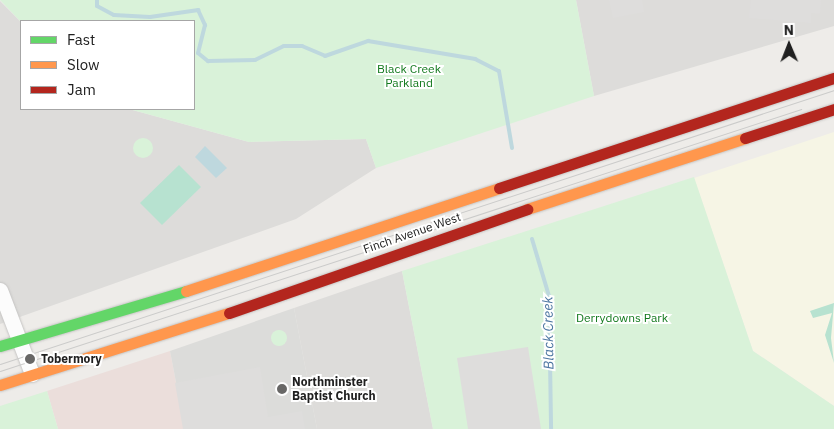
<!DOCTYPE html>
<style>
body{margin:0}
#map{position:relative;width:834px;height:429px;overflow:hidden;background:#eeece9;font-family:"IBM Plex Sans",sans-serif}
div>[style]{position:absolute}
.residential>*{inset:0;background:#dddcda}
.commercial>*{inset:0;background:#ebdedb}
.education>*{inset:0;background:#f6f5e5}
.religious>*{inset:0;background:#dcdcda}
.park>*{inset:0;background:#d9f2d9}
.round{border-radius:50%}
.pitch>*{inset:0;background:#b7e2d0}
.parking>*{inset:0;background:#dedddc}
.water>*{inset:0;background:#bed8de}
.stream>*{height:4px;margin:-2px;padding:0 2px;transform-origin:2px;border-radius:2px;background:#bed8de}
.roads{filter:drop-shadow(0 0 1px #c5c4c3) drop-shadow(0 0 1px #c5c4c3)}
.street>*{height:15px;margin:-7.5px;padding:0 7.5px;transform-origin:7.5px;border-radius:7.5px;background:#fcfcfc}
.fast>*{height:11px;margin:-5.5px;padding:0 5.5px;transform-origin:5.5px;border-radius:5.5px;background:#63d668}
.slow>*{height:11px;margin:-5.5px;padding:0 5.5px;transform-origin:5.5px;border-radius:5.5px;background:#ff974d}
.jam>*{height:11px;margin:-5.5px;padding:0 5.5px;transform-origin:5.5px;border-radius:5.5px;background:#b3261e}
.tram>*{height:1px;margin:-0.5px;padding:0 0.5px;transform-origin:0.5px;border-radius:0.5px;background:#cbcbca}
.dots>*{width:14px;height:14px;translate:-50% -50%;box-sizing:border-box;border:2px solid #fff;border-radius:50%}
span{translate:-50% -50%;white-space:nowrap;text-align:center;line-height:1.15;-webkit-text-stroke:4px #fff;paint-order:stroke}
.park-label{font-size:12px;color:#12791d}
.street-label{font-size:12px;color:#202020}
.poi-label{font-size:12px;color:#202020;font-weight:700}
.left{translate:0 -50%;text-align:left}
.water-label{font-size:14px;color:#4e77a2;font-style:italic}
.legend{position:absolute;left:20px;top:20px;width:175px;height:90px;box-sizing:border-box;background:#fff;border:1px solid #a6a6a6;margin:0;padding:6px 9px;list-style:none;font-size:15px;color:#202020}
.legend li{display:flex;align-items:center;gap:10px;height:25px}
.legend b{width:25px;border:1px solid #a6a6a6}
.north{position:absolute;left:764px;top:20px;width:50px;height:50px;-webkit-text-stroke:4px #fff;paint-order:stroke;rotate:359deg;font-size:14px;font-weight:700;line-height:20px;text-align:center;color:#202020}
.north::after{content:'';display:block;margin:auto;width:18px;height:22px;background:#202020;clip-path:polygon(50% 0,100% 100%,50% 72%,0 100%)}
</style>
<div id="map">
<div class="residential">
<i style="clip-path:polygon(576px 0,834px 0,834px 26px,594px 96px)"></i>
<i style="clip-path:polygon(0 1px,21px 22px,21px 109px,129px 109px,249px 142px,366px 139px,376px 168px,296px 219px,0 324px)"></i>
<i style="clip-path:polygon(402px 271px,433px 429px,317px 429px,294px 308px)"></i>
</div>
<div class="commercial">
<i style="clip-path:polygon(170px 351px,185px 429px,58px 429px,47px 391px)"></i>
</div>
<div class="education">
<i style="clip-path:polygon(834px 132px,834px 406px,753px 351px,694px 178px)"></i>
</div>
<div class="religious">
<i style="clip-path:polygon(294px 308px,317px 429px,185px 429px,170px 351px)"></i>
</div>
<div class="park">
<i style="clip-path:polygon(0 0,576px 0,594px 96px,376px 168px,366px 139px,249px 142px,129px 109px,194px 109px,194px 21px,21px 22px)"></i>
<i class="round" style="left:133px;top:138px;width:20px;height:20px"></i>
<i style="clip-path:polygon(694px 177px,753px 351px,834px 406px,834px 429px,433px 429px,402px 271px)"></i>
<i class="round" style="left:271px;top:330px;width:16px;height:16px"></i>
<i style="clip-path:polygon(47px 391px,58px 429px,0 429px,0 406px)"></i>
</div>
<div class="pitch">
<i style="clip-path:polygon(179px 165px,201px 187px,162px 225px,140px 203px)"></i>
<i style="clip-path:polygon(834px 303px,831px 338px,834px 363px,825px 335px,832px 313px,813px 318px,810px 311px)"></i>
</div>
<div class="parking">
<i style="clip-path:polygon(609px 0,642px 0,644px 12px,613px 18px)"></i>
<i style="clip-path:polygon(751px 0,821px 0,820px 14px,811px 13px,811px 23px,749px 18px)"></i>
<i style="clip-path:polygon(528px 347px,541px 429px,468px 429px,457px 358px)"></i>
<i style="clip-path:polygon(260px 367px,268px 417px,302px 411px,305px 429px,183px 429px,175px 383px)"></i>
</div>
<div class="water">
<i style="clip-path:polygon(205px 146px,227px 168px,216px 178px,195px 157px)"></i>
</div>
<div class="stream">
<i style="left:97px;top:0;width:6px;rotate:90deg"></i>
<i style="left:97px;top:6px;width:19px;rotate:28deg"></i>
<i style="left:114px;top:15px;width:36px;rotate:3deg"></i>
<i style="left:150px;top:17px;width:49px;rotate:-8.3deg"></i>
<i style="left:198px;top:10px;width:17px;rotate:65deg"></i>
<i style="left:205px;top:25px;width:29px;rotate:104deg"></i>
<i style="left:198px;top:53px;width:13px;rotate:39deg"></i>
<i style="left:208px;top:61px;width:47px;rotate:-1.2deg"></i>
<i style="left:255px;top:60px;width:32px;rotate:-26deg"></i>
<i style="left:284px;top:46px;width:18px"></i>
<i style="left:302px;top:46px;width:25px;rotate:23deg"></i>
<i style="left:325px;top:56px;width:46px;rotate:-19.2deg"></i>
<i style="left:368px;top:41px;width:109px;rotate:9.5deg"></i>
<i style="left:475px;top:59px;width:27px;rotate:27deg"></i>
<i style="left:499px;top:71px;width:78px;rotate:80.4deg"></i>
<i style="left:532px;top:239px;width:59px;rotate:73.4deg"></i>
<i style="left:549px;top:296px;width:133px;rotate:89.1deg"></i>
</div>
<div class="roads">
<div class="street">
<i style="left:0;top:290px;width:90px;rotate:69.1deg"></i>
</div>
<div class="fast">
<i style="left:0;top:346px;width:194px;rotate:-16.5deg"></i>
</div>
<div class="slow">
<i style="left:527px;top:209px;width:229px;rotate:-18deg"></i>
<i style="left:186px;top:291px;width:330px;rotate:-18.2deg"></i>
<i style="left:0;top:385px;width:240px;rotate:-17.5deg"></i>
</div>
<div class="jam">
<i style="left:745px;top:138px;width:94px;rotate:-18deg"></i>
<i style="left:499px;top:188px;width:353px;rotate:-18.2deg"></i>
<i style="left:229px;top:313px;width:316px;rotate:-19.2deg"></i>
</div>
</div>
<div class="tram">
<i style="left:0;top:364px;width:878px;rotate:-18.19deg"></i>
<i style="left:0;top:371px;width:843px;rotate:-18.11deg"></i>
</div>
<div class="dots">
<i style="left:30px;top:359px;background:#686766"></i>
<i style="left:282px;top:389px;background:#686766"></i>
</div>
<div class="park-label">
<span style="left:409px;top:76px">Black Creek<br>Parkland</span>
<span style="left:622px;top:318px">Derrydowns Park</span>
</div>
<div class="street-label">
<span style="left:412px;top:233px;rotate:-19deg">Finch Avenue West</span>
</div>
<div class="poi-label">
<span class="left" style="left:41px;top:359px">Tobermory</span>
<span class="left" style="left:292px;top:389px">Northminster<br>Baptist Church</span>
</div>
<div class="water-label">
<span style="left:548px;top:333px;rotate:-91deg">Black Creek</span>
</div>
<ul class="legend">
<li><b style="height:6px;background:#63d668"></b>Fast</li>
<li><b style="height:6px;background:#ff974d"></b>Slow</li>
<li><b style="height:6px;background:#b3261e"></b>Jam</li>
</ul>
<div class="north">N</div>
</div>
